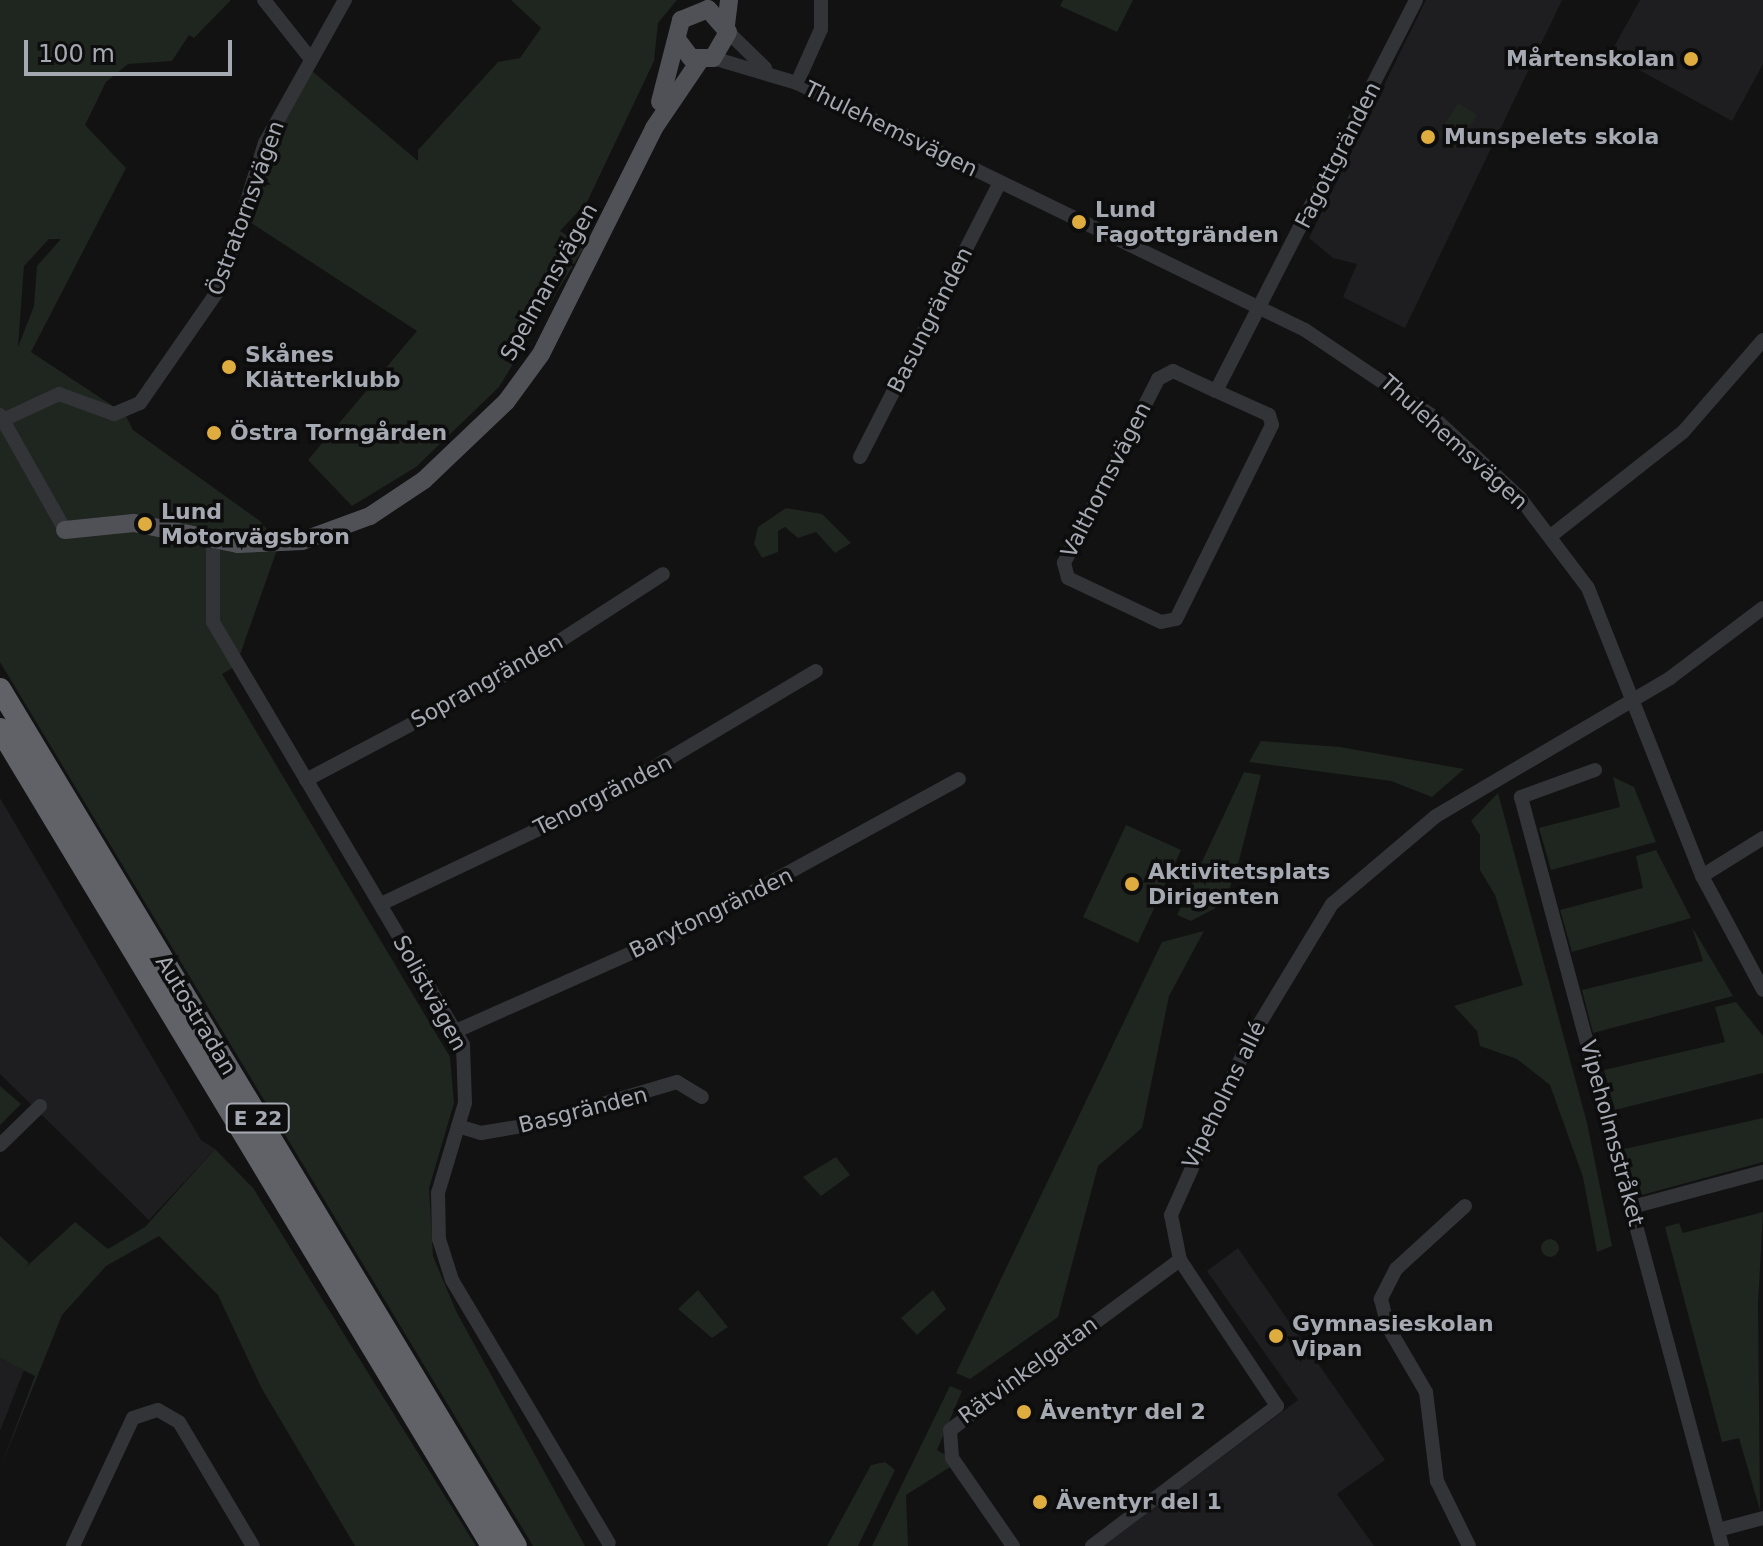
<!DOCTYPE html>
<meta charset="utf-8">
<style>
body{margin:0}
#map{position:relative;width:1763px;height:1546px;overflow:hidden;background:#121213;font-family:"DejaVu Sans",sans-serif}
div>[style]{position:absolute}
.built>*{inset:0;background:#1e1e20}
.green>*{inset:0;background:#1f251f}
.round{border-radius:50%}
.minor>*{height:14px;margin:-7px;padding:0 7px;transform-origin:7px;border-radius:7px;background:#333438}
.major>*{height:18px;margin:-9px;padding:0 9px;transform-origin:9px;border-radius:9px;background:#505156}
.highway>*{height:22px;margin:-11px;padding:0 11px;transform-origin:11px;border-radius:11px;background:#606268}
.dots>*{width:22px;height:22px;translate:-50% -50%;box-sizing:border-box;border:4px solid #0d0d0e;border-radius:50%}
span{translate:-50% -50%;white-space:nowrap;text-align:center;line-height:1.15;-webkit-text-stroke:7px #0d0d0e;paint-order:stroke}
.shield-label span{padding:2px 6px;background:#0d0d0e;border:2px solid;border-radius:6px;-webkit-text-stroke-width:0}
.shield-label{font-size:20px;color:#a5a9b2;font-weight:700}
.poi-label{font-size:22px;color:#a5a9b2;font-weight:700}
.right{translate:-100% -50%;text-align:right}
.left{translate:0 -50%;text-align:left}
.street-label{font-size:22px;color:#a5a9b2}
.scale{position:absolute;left:24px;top:40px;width:208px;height:36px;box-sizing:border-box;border:4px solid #a5a9b2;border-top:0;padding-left:10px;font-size:24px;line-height:28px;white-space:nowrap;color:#a5a9b2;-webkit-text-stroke:6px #0d0d0e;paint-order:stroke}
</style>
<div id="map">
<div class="built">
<i style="clip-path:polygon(1426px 0,1562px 0,1405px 328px,1343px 297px,1357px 264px,1333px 258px,1309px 238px)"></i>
<i style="clip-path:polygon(1640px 0,1763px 0,1763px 64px,1732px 121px,1610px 54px)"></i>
<i style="clip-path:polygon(0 798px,201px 1140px,215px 1149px,149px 1220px,0 1074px)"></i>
<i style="clip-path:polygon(1238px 1248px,1385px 1460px,1337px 1494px,1374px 1546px,1103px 1546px,1298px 1400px,1207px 1271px)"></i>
<i style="clip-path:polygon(0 1358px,24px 1370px,0 1431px)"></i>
</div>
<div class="green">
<i style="clip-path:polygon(evenodd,0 0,231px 0,194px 38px,189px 35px,172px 61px,128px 64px,106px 82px,85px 125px,126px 168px,31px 352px,125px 414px,133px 430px,260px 521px,279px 544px,236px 666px,222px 674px,450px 1057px,454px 1103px,429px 1188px,433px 1256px,456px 1311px,585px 1546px,533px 1546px,0 662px,0 0,49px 239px,61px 239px,37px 266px,34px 306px,18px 347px,24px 266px,49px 239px)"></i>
<i style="clip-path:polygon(511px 0,677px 0,658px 23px,654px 61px,587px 202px,560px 231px,585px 246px,499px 387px,416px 467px,352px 506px,308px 460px,417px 331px,242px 217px,250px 184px,306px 66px,418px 161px,418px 150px,498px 62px,520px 58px,541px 28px)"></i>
<i style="clip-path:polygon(1063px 0,1133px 0,1117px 32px,1060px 6px)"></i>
<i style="clip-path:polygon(1458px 103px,1477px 115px,1456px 149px,1437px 136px)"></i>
<i style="clip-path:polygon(786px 508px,822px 514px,851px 543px,835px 553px,816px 532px,798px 538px,785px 527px,778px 531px,778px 552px,762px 558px,754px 544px,758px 527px)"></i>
<i style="clip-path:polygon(1261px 741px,1340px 747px,1464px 769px,1432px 797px,1391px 781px,1249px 762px)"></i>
<i style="clip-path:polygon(1244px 772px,1261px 775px,1236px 872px,1223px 904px,1191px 921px,1177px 915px)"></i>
<i style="clip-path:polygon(1613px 777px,1634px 787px,1656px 842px,1551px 870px,1539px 828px,1620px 807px)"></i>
<i style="clip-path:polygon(1498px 793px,1587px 1123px,1612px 1246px,1597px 1252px,1583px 1177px,1550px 1085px,1517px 1059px,1480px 1046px,1477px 1031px,1454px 1006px,1523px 985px,1495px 895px,1480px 870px,1480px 835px,1471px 821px)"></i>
<i style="clip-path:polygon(1126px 825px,1181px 850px,1138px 943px,1083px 917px)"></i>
<i style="clip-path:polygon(1656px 850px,1691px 918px,1572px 952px,1560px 910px,1643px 888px,1636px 856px)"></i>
<i style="clip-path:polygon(1692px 927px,1733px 996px,1593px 1033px,1582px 990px,1703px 961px)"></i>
<i style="clip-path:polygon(1204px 931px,1169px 996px,1142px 1128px,1098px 1166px,1058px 1317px,970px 1379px,956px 1373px,1162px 942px)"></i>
<i style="clip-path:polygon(1736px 1002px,1763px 1036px,1763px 1073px,1615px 1110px,1604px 1070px,1725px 1042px,1715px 1007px)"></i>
<i style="clip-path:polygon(0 1086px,21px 1104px,0 1125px)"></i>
<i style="clip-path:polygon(1763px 1118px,1763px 1162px,1642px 1195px,1635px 1190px,1624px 1149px)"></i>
<i style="clip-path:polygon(215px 1149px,253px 1188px,476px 1546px,355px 1546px,261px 1387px,218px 1295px,159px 1236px,106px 1266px,62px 1315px,0 1469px,35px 1376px,0 1358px,0 1236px,29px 1263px,25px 1268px,75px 1222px,108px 1249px,145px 1227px)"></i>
<i style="clip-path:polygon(836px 1157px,850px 1175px,821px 1196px,803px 1177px)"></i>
<i style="clip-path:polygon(1763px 1212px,1758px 1304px,1760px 1510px,1739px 1438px,1722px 1442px,1665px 1227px,1679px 1223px,1683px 1233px)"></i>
<i class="round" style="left:1541px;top:1239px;width:18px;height:18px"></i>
<i style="clip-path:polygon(698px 1290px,728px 1327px,712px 1338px,678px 1309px)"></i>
<i style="clip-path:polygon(933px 1290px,946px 1309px,917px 1335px,901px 1318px)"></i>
<i style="clip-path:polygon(950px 1386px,962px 1391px,937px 1450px,958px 1462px,906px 1495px,908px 1546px,872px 1546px)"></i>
<i style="clip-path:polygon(885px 1462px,895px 1470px,858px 1546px,827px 1546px,871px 1465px)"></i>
</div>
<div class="minor">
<i style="left:264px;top:0;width:74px;rotate:51.6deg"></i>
<i style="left:728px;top:32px;width:52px;rotate:44.2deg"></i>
<i style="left:713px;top:58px;width:88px;rotate:16.6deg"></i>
<i style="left:797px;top:83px;width:565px;rotate:25.93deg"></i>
<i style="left:1305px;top:330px;width:152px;rotate:34deg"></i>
<i style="left:1431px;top:415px;width:122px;rotate:43deg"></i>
<i style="left:1520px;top:498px;width:113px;rotate:52.9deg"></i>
<i style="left:1588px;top:588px;width:310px;rotate:68.4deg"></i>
<i style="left:1702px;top:876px;width:129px;rotate:61.8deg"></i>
<i style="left:797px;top:83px;width:59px;rotate:-66deg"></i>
<i style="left:821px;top:29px;width:29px;rotate:-90deg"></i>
<i style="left:1216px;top:391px;width:58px;rotate:24.4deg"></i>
<i style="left:1269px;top:415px;width:10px;rotate:73deg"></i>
<i style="left:1272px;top:425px;width:216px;rotate:116.3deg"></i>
<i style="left:1176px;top:619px;width:15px;rotate:169deg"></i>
<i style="left:1161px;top:622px;width:103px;rotate:-154.7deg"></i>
<i style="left:1068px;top:578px;width:16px;rotate:-105deg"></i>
<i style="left:1064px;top:563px;width:207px;rotate:-62.9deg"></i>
<i style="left:1158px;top:379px;width:17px;rotate:-28deg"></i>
<i style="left:1173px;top:371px;width:47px;rotate:24.9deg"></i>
<i style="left:1216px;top:391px;width:439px;rotate:-62.9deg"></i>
<i style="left:0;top:415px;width:132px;rotate:60.5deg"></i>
<i style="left:3px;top:420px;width:62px;rotate:-24.9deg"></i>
<i style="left:59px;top:394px;width:59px;rotate:20deg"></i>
<i style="left:114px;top:414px;width:28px;rotate:-23deg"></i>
<i style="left:140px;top:403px;width:140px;rotate:-55.2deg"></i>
<i style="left:220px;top:288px;width:152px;rotate:-72.8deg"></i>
<i style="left:265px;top:143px;width:164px;rotate:-60.8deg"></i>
<i style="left:860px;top:457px;width:306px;rotate:-63deg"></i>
<i style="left:1552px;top:535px;width:167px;rotate:-38.2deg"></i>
<i style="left:1683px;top:432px;width:122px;rotate:-49deg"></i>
<i style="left:213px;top:539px;width:83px;rotate:90deg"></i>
<i style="left:213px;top:622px;width:491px;rotate:59.4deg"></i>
<i style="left:463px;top:1045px;width:58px;rotate:88deg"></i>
<i style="left:465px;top:1103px;width:94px;rotate:106.7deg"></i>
<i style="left:438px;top:1193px;width:46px;rotate:88.8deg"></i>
<i style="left:439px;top:1239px;width:43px;rotate:72.4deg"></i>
<i style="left:452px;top:1280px;width:306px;rotate:59.2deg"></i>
<i style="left:1595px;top:770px;width:79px;rotate:160deg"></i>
<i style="left:1521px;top:797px;width:776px;rotate:74.98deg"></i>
<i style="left:306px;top:780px;width:243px;rotate:-27.9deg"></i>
<i style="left:521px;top:666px;width:169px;rotate:-32.9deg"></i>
<i style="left:1702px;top:876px;width:72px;rotate:-31.9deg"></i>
<i style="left:381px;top:904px;width:238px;rotate:-25.4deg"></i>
<i style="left:596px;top:802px;width:256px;rotate:-30.8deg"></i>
<i style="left:456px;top:1031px;width:253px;rotate:-24deg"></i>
<i style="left:687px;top:928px;width:310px;rotate:-28.7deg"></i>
<i style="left:458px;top:1126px;width:24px;rotate:17deg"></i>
<i style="left:481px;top:1133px;width:55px;rotate:-9.5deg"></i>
<i style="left:535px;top:1124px;width:148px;rotate:-16.5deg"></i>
<i style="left:677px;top:1082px;width:29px;rotate:31deg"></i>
<i style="left:0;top:1145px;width:56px;rotate:-44.3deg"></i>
<i style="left:1465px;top:1206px;width:93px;rotate:137.6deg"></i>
<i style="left:1396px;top:1269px;width:34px;rotate:117deg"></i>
<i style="left:1381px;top:1299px;width:29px;rotate:76deg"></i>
<i style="left:1388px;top:1327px;width:75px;rotate:59.7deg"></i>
<i style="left:1426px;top:1392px;width:90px;rotate:83deg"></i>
<i style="left:1437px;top:1481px;width:72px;rotate:63.8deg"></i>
<i style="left:1632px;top:1207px;width:136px;rotate:-15deg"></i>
<i style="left:1718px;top:1530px;width:47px;rotate:-14.9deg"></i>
<i style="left:73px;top:1546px;width:141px;rotate:-64.9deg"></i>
<i style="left:133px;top:1418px;width:26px;rotate:-18deg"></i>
<i style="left:158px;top:1410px;width:24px;rotate:30deg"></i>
<i style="left:179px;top:1422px;width:144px;rotate:59.2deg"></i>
<i style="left:1013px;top:1546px;width:107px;rotate:-124.7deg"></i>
<i style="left:952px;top:1458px;width:28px;rotate:-94deg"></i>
<i style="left:950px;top:1430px;width:286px;rotate:-36.5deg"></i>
<i style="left:1092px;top:1546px;width:232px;rotate:-37.1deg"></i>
<i style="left:1277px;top:1406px;width:175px;rotate:-123.6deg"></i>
<i style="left:1180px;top:1260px;width:46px;rotate:-101.3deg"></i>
<i style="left:1171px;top:1215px;width:191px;rotate:-65.9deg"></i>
<i style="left:1249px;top:1041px;width:160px;rotate:-58.8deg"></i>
<i style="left:1332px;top:904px;width:136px;rotate:-40.2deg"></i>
<i style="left:1436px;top:816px;width:272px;rotate:-30.5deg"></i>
<i style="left:1670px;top:678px;width:116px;rotate:-37deg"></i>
</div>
<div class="major">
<i style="left:726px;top:25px;width:25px;rotate:-83deg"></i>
<i style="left:660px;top:102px;width:85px;rotate:-75.6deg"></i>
<i style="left:681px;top:20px;width:29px;rotate:-22deg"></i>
<i style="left:708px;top:9px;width:30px;rotate:49deg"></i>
<i style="left:728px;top:32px;width:30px;rotate:120deg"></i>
<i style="left:713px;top:58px;width:22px;rotate:180deg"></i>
<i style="left:691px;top:58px;width:21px;rotate:-127deg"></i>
<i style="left:65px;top:530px;width:69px;rotate:-5.8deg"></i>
<i style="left:134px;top:523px;width:106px;rotate:11.4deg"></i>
<i style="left:238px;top:544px;width:64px;rotate:-2.7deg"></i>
<i style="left:302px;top:541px;width:72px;rotate:-20.2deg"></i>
<i style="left:370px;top:516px;width:65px;rotate:-33.7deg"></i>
<i style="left:424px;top:480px;width:113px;rotate:-43.6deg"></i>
<i style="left:506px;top:402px;width:59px;rotate:-53.9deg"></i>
<i style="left:541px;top:354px;width:253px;rotate:-63.4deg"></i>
<i style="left:654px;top:128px;width:82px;rotate:-55.9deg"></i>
</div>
<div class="highway">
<i style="left:0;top:689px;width:1000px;rotate:58.95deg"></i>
<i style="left:0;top:729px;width:954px;rotate:58.94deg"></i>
</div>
<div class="dots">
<i style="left:1691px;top:59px;background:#deac3f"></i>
<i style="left:1428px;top:137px;background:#deac3f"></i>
<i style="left:1079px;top:222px;background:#deac3f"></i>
<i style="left:229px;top:367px;background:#deac3f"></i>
<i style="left:214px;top:433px;background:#deac3f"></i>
<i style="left:145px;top:524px;background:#deac3f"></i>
<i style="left:1132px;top:884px;background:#deac3f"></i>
<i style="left:1276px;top:1336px;background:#deac3f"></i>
<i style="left:1024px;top:1412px;background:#deac3f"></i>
<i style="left:1040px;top:1502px;background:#deac3f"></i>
</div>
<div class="shield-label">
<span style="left:258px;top:1118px">E 22</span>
</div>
<div class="poi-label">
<span class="right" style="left:1675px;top:59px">Mårtenskolan</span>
<span class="left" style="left:1444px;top:137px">Munspelets skola</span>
<span class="left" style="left:1095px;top:222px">Lund<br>Fagottgränden</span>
<span class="left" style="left:245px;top:367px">Skånes<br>Klätterklubb</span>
<span class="left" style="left:230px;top:433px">Östra Torngården</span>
<span class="left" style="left:161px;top:524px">Lund<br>Motorvägsbron</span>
<span class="left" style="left:1148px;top:884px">Aktivitetsplats<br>Dirigenten</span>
<span class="left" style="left:1292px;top:1336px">Gymnasieskolan<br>Vipan</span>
<span class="left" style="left:1040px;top:1412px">Äventyr del 2</span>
<span class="left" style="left:1056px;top:1502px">Äventyr del 1</span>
</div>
<div class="street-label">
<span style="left:891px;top:129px;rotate:26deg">Thulehemsvägen</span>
<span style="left:1338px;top:155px;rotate:-63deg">Fagottgränden</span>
<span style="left:246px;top:208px;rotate:-70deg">Östratornsvägen</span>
<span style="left:549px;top:282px;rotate:-61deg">Spelmansvägen</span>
<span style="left:930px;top:320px;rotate:-63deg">Basungränden</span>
<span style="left:1454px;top:442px;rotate:42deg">Thulehemsvägen</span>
<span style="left:1106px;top:480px;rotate:-63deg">Valthornsvägen</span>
<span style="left:487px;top:681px;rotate:-29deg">Soprangränden</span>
<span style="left:603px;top:795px;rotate:-27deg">Tenorgränden</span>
<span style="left:711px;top:913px;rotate:-26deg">Barytongränden</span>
<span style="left:430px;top:993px;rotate:61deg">Solistvägen</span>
<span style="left:196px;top:1015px;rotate:59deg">Autostradan</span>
<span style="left:1224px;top:1095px;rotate:-64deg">Vipeholms allé</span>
<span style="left:583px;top:1110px;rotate:-14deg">Basgränden</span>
<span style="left:1612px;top:1133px;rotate:75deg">Vipeholmsstråket</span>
<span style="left:1028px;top:1370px;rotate:-36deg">Rätvinkelgatan</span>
</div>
<div class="scale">100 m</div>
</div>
